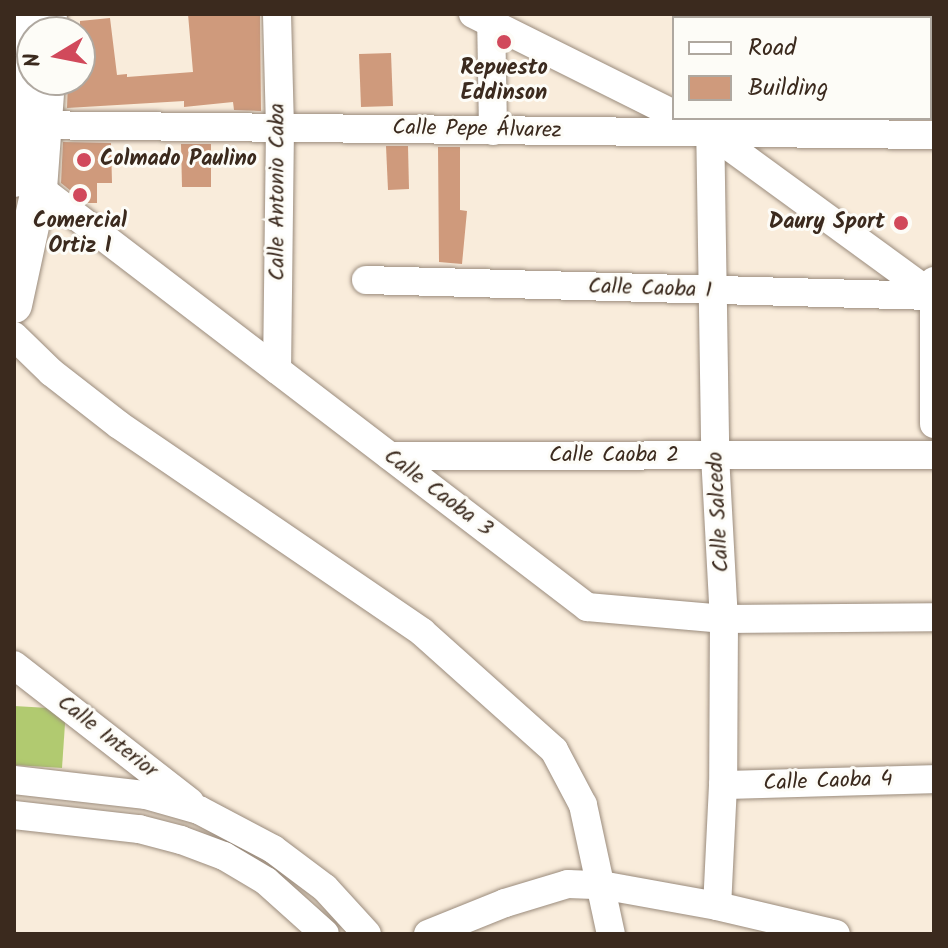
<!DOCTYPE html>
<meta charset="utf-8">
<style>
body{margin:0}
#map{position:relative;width:948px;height:948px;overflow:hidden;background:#f9ecdb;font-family:Kalam,sans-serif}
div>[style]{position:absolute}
.green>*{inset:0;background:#b1ca70}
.building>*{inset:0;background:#cf9a7c}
.roads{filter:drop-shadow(0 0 2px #9a8b7c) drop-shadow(0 0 2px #9a8b7c)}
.minor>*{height:28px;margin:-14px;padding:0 14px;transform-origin:14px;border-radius:14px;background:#fff}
.major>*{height:36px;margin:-18px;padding:0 18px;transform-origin:18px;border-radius:18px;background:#fff}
.dots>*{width:22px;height:22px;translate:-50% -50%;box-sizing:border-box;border:4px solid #fdfcf7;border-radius:50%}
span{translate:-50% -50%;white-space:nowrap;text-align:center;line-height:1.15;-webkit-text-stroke:6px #fdfcf7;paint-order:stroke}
.poi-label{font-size:22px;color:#3b2a1e;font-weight:700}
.left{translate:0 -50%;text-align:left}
.right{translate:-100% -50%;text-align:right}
.street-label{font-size:22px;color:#3b2a1e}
.frame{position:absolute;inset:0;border:16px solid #3b2a1e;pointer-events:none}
.legend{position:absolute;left:672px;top:16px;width:260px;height:104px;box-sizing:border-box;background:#fdfcf7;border:2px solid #afa8a0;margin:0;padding:10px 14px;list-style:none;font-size:24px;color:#3b2a1e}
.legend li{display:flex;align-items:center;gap:16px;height:40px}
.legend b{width:40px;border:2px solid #afa8a0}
.north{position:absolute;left:16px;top:16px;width:80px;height:80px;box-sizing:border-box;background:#fdfcf7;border:2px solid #afa8a0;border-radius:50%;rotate:260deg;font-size:22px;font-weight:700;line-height:32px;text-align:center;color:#3b2a1e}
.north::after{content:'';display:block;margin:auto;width:28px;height:36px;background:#d1495b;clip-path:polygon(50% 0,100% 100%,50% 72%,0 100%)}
</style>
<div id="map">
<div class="green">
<i style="clip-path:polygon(14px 706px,66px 709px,62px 768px,14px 765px)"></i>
</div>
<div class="building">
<i style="clip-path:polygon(188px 14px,260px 14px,261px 111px,234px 110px,233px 102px,184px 107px,184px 101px,67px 108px,68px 80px,80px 80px,80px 21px,110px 18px,117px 75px,127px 74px,127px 77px,193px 72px)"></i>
<i style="clip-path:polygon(391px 53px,393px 106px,361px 107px,359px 54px)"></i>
<i style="clip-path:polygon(63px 142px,111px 143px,112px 183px,97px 183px,97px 203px,86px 203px,61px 183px)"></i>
<i style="clip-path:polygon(181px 144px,211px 144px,211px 187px,182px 187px)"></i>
<i style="clip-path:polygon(386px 146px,408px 146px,409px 189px,388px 190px)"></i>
<i style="clip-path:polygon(438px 147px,460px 147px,460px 210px,467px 211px,462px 264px,439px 262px)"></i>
</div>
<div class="roads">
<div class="minor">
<i style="left:277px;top:14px;width:114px;rotate:88.5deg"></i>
<i style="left:280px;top:128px;width:242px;rotate:90.7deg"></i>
<i style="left:473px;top:14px;width:225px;rotate:26.5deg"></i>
<i style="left:491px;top:14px;width:117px;rotate:89deg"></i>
<i style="left:708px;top:14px;width:4px;rotate:90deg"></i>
<i style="left:710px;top:118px;width:337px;rotate:89.1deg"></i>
<i style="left:715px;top:455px;width:164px;rotate:86.9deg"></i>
<i style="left:724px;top:619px;width:166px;rotate:90.3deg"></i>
<i style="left:723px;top:785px;width:121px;rotate:92.8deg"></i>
<i style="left:24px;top:125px;width:910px;rotate:0.63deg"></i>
<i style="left:708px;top:131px;width:280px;rotate:36.1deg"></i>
<i style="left:25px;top:177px;width:708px;rotate:37.42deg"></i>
<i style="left:587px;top:607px;width:138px;rotate:5deg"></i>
<i style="left:724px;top:619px;width:210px;rotate:-0.5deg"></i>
<i style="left:366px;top:280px;width:567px;rotate:1.62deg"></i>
<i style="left:934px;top:281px;width:143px;rotate:90deg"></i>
<i style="left:14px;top:336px;width:52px;rotate:44.2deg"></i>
<i style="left:51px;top:372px;width:86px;rotate:37.9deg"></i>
<i style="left:119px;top:425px;width:367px;rotate:34.3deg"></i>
<i style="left:422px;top:632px;width:177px;rotate:41.8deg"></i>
<i style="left:554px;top:750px;width:62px;rotate:62.2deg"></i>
<i style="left:583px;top:805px;width:132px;rotate:77.8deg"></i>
<i style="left:390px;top:456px;width:544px;rotate:-0.11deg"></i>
<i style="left:14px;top:665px;width:223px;rotate:37.9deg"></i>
<i style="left:14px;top:780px;width:133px;rotate:6.5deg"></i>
<i style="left:146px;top:795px;width:55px;rotate:15.8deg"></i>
<i style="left:199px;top:810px;width:84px;rotate:27.8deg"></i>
<i style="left:273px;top:849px;width:65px;rotate:36.9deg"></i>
<i style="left:325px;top:888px;width:62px;rotate:47.6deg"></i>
<i style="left:723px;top:785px;width:211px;rotate:-1.6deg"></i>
<i style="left:14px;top:815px;width:126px;rotate:6.4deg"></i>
<i style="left:139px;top:829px;width:43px;rotate:14.7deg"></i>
<i style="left:181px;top:840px;width:46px;rotate:20.4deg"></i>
<i style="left:224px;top:856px;width:49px;rotate:30.8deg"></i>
<i style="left:266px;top:881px;width:79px;rotate:41.9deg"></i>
<i style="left:428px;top:934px;width:83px;rotate:-21.9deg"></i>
<i style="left:505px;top:903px;width:66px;rotate:-16.8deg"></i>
<i style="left:568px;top:884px;width:33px;rotate:2deg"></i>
<i style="left:601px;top:885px;width:118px;rotate:10.3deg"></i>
<i style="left:717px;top:906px;width:122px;rotate:13.2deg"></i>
</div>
<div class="major">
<i style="left:48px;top:32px;width:18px;rotate:-87deg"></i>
<i style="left:14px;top:179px;width:54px;rotate:-83.7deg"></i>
<i style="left:20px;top:125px;width:111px;rotate:-89.5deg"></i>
<i style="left:14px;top:305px;width:119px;rotate:-77.8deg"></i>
<i style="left:39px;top:189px;width:109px;rotate:-85.8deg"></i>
</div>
</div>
<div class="dots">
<i style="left:504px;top:42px;background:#d1495b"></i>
<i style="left:84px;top:160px;background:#d1495b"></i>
<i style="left:80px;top:195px;background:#d1495b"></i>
<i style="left:901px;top:223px;background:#d1495b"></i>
</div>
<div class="poi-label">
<span style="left:504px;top:81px">Repuesto<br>Eddinson</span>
<span class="left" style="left:100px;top:160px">Colmado Paulino</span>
<span style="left:80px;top:234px">Comercial<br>Ortiz I</span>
<span class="right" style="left:885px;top:223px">Daury Sport</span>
</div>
<div class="street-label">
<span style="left:477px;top:130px;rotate:1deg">Calle Pepe Álvarez</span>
<span style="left:278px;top:192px;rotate:-90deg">Calle Antonio Caba</span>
<span style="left:650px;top:289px;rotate:2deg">Calle Caoba 1</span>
<span style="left:614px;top:456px">Calle Caoba 2</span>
<span style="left:438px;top:493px;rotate:37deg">Calle Caoba 3</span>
<span style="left:719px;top:512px;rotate:-93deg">Calle Salcedo</span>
<span style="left:107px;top:737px;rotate:38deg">Calle Interior</span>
<span style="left:828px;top:782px;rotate:-2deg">Calle Caoba 4</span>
</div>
<div class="frame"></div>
<ul class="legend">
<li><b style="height:10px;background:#fff"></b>Road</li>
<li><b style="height:22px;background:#cf9a7c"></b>Building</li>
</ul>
<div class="north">N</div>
</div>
